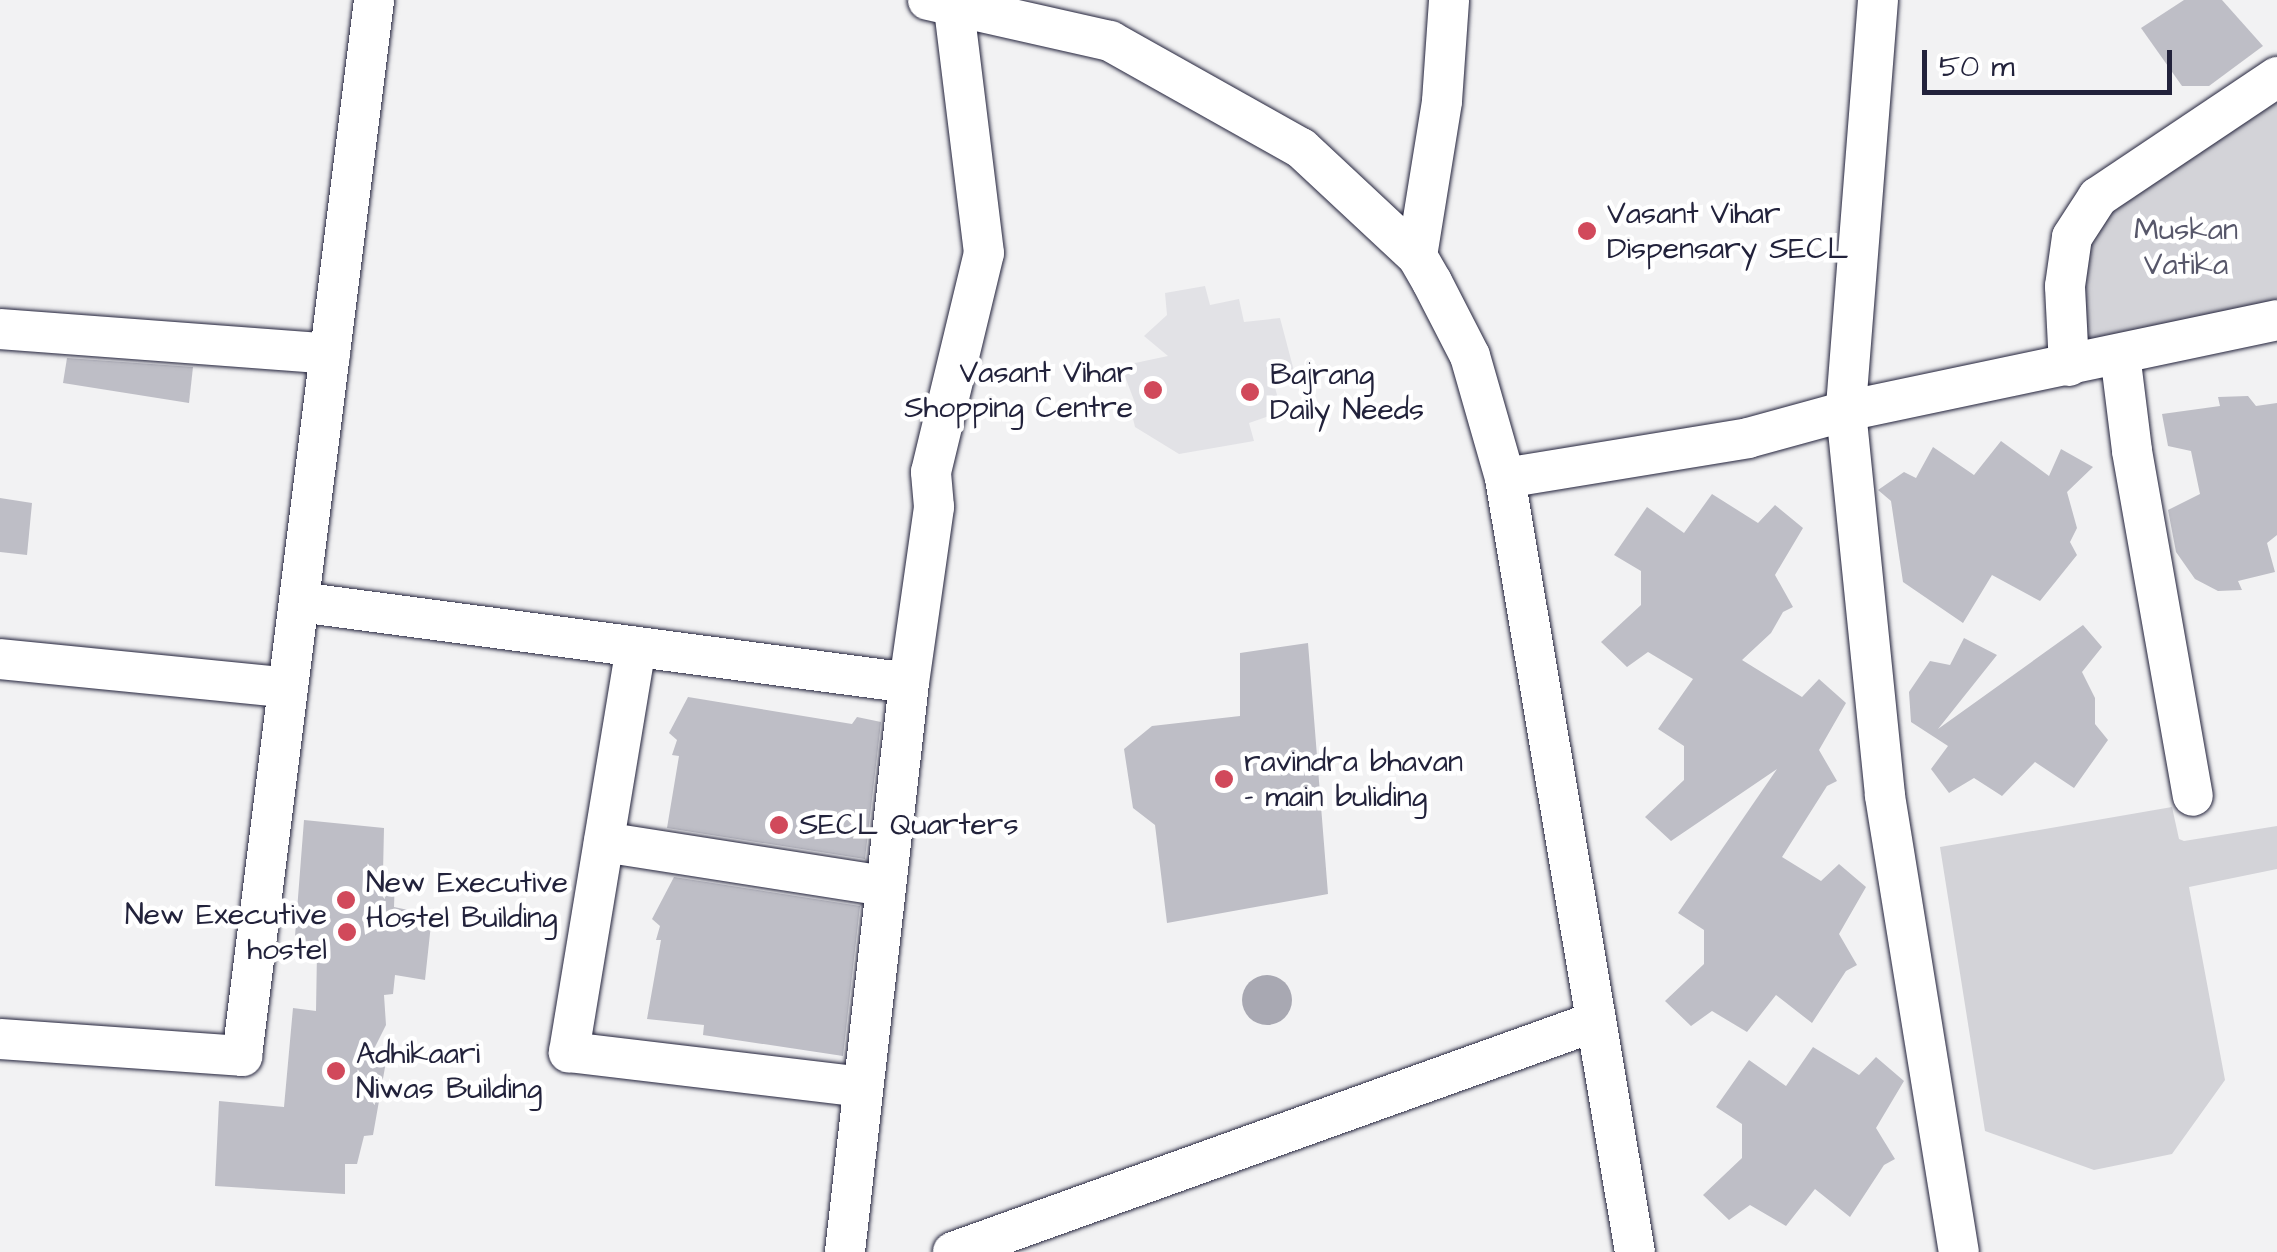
<!DOCTYPE html>
<style>
body{margin:0}
#map{position:relative;width:2277px;height:1252px;overflow:hidden;background:#f2f2f3;font-family:"Architects Daughter",sans-serif}
div>[style]{position:absolute}
.built>*{inset:0;background:#e2e2e6}
.green>*{inset:0;background:#d3d3d8}
.water>*{inset:0;background:#a8a8b2}
.round{border-radius:50%}
.building>*{inset:0;background:#bebec6}
.roads{filter:drop-shadow(0 0 2px #22223b) drop-shadow(0 0 2px #22223b)}
.minor>*{height:40px;margin:-20px;padding:0 20px;transform-origin:20px;border-radius:20px;background:#fff}
.dots>*{width:28px;height:28px;translate:-50% -50%;box-sizing:border-box;border:5px solid #fff;border-radius:50%}
span{translate:-50% -50%;white-space:nowrap;text-align:center;line-height:1.15;-webkit-text-stroke:9px #fff;paint-order:stroke}
.poi-label{font-size:30px;color:#22223b}
.left{translate:0 -50%;text-align:left}
.right{translate:-100% -50%;text-align:right}
.park-label{font-size:30px;color:#57576a}
.scale{position:absolute;left:1922px;top:50px;width:250px;height:45px;box-sizing:border-box;border:5px solid #22223b;border-top:0;padding-left:12px;font-size:30px;line-height:35px;white-space:nowrap;color:#22223b;-webkit-text-stroke:8px #fff;paint-order:stroke}
</style>
<div id="map">
<div class="built">
<i style="clip-path:polygon(1205px 286px,1210px 305px,1239px 299px,1244px 322px,1280px 318px,1294px 371px,1272px 376px,1277px 395px,1272px 415px,1249px 423px,1254px 441px,1179px 454px,1135px 427px,1130px 406px,1135px 403px,1121px 366px,1168px 356px,1144px 336px,1167px 315px,1165px 293px)"></i>
</div>
<div class="green">
<i style="clip-path:polygon(2277px 77px,2277px 320px,2069px 366px,2072px 237px)"></i>
<i style="clip-path:polygon(2172px 807px,2179px 839px,2184px 841px,2277px 826px,2277px 869px,2189px 887px,2225px 1080px,2172px 1154px,2094px 1170px,1985px 1131px,1940px 847px)"></i>
</div>
<div class="water">
<i class="round" style="left:1242px;top:975px;width:50px;height:50px"></i>
</div>
<div class="building">
<i style="clip-path:polygon(2184px 0,2222px 0,2263px 46px,2209px 86px,2182px 86px,2141px 28px)"></i>
<i style="clip-path:polygon(67px 358px,193px 367px,189px 403px,63px 383px)"></i>
<i style="clip-path:polygon(2248px 396px,2256px 406px,2277px 403px,2277px 535px,2267px 543px,2275px 572px,2238px 581px,2242px 590px,2218px 591px,2195px 579px,2176px 552px,2168px 510px,2200px 494px,2191px 451px,2168px 446px,2162px 414px,2220px 406px,2218px 397px)"></i>
<i style="clip-path:polygon(2001px 441px,2049px 476px,2061px 449px,2093px 467px,2067px 492px,2077px 528px,2070px 542px,2077px 555px,2040px 601px,1992px 575px,1963px 623px,1903px 582px,1891px 501px,1878px 490px,1904px 472px,1916px 478px,1933px 447px,1974px 475px)"></i>
<i style="clip-path:polygon(1712px 494px,1758px 523px,1775px 505px,1803px 528px,1775px 575px,1793px 607px,1783px 612px,1771px 633px,1742px 660px,1802px 697px,1819px 679px,1846px 703px,1819px 750px,1837px 781px,1827px 786px,1782px 857px,1821px 881px,1839px 864px,1866px 887px,1839px 934px,1857px 965px,1846px 971px,1812px 1023px,1776px 995px,1747px 1032px,1712px 1011px,1691px 1026px,1665px 1001px,1704px 964px,1704px 930px,1678px 913px,1777px 769px,1671px 841px,1645px 817px,1684px 780px,1684px 746px,1658px 729px,1693px 679px,1648px 652px,1627px 667px,1601px 642px,1641px 605px,1641px 571px,1614px 555px,1647px 507px,1684px 533px)"></i>
<i style="clip-path:polygon(0 498px,32px 503px,27px 555px,0 552px)"></i>
<i style="clip-path:polygon(2083px 625px,2102px 647px,2082px 672px,2095px 698px,2095px 724px,2108px 740px,2074px 788px,2035px 762px,2002px 796px,1974px 778px,1949px 793px,1931px 769px,1948px 746px,1911px 722px,1909px 692px,1930px 661px,1950px 665px,1964px 638px,1997px 655px,1938px 729px)"></i>
<i style="clip-path:polygon(1308px 643px,1328px 894px,1167px 923px,1155px 825px,1133px 808px,1124px 749px,1152px 726px,1240px 716px,1240px 653px)"></i>
<i style="clip-path:polygon(688px 697px,852px 724px,857px 717px,881px 722px,865px 859px,667px 828px,679px 756px,672px 755px,677px 740px,669px 733px)"></i>
<i style="clip-path:polygon(304px 820px,384px 828px,383px 873px,395px 877px,394px 907px,432px 915px,425px 980px,395px 975px,393px 994px,384px 995px,386px 1025px,371px 1055px,387px 1056px,373px 1135px,364px 1136px,357px 1164px,345px 1164px,345px 1194px,215px 1186px,219px 1101px,284px 1107px,293px 1008px,316px 1011px,317px 951px,294px 949px)"></i>
<i style="clip-path:polygon(674px 877px,860px 906px,843px 1056px,703px 1035px,704px 1025px,647px 1019px,661px 940px,656px 940px,660px 926px,652px 919px)"></i>
<i style="clip-path:polygon(1813px 1047px,1859px 1075px,1876px 1057px,1904px 1081px,1876px 1128px,1895px 1159px,1884px 1165px,1850px 1217px,1815px 1189px,1786px 1226px,1750px 1205px,1729px 1220px,1703px 1195px,1742px 1158px,1742px 1124px,1716px 1107px,1749px 1060px,1786px 1086px)"></i>
</div>
<div class="roads">
<div class="minor">
<i style="left:928px;top:0;width:187px;rotate:12.7deg"></i>
<i style="left:1110px;top:41px;width:219px;rotate:29.3deg"></i>
<i style="left:1301px;top:148px;width:158px;rotate:43deg"></i>
<i style="left:1417px;top:256px;width:30px;rotate:60deg"></i>
<i style="left:1432px;top:282px;width:83px;rotate:62.8deg"></i>
<i style="left:1470px;top:356px;width:127px;rotate:74deg"></i>
<i style="left:1505px;top:478px;width:785px;rotate:80.47deg"></i>
<i style="left:1878px;top:0;width:412px;rotate:94.5deg"></i>
<i style="left:1846px;top:411px;width:387px;rotate:84.2deg"></i>
<i style="left:1885px;top:796px;width:462px;rotate:80.8deg"></i>
<i style="left:1417px;top:256px;width:157px;rotate:-80.8deg"></i>
<i style="left:1442px;top:101px;width:101px;rotate:-86deg"></i>
<i style="left:0;top:329px;width:331px;rotate:4.3deg"></i>
<i style="left:2120px;top:354px;width:98px;rotate:82.9deg"></i>
<i style="left:2132px;top:451px;width:350px;rotate:80deg"></i>
<i style="left:2069px;top:366px;width:80px;rotate:-92.9deg"></i>
<i style="left:2065px;top:286px;width:49px;rotate:-81.9deg"></i>
<i style="left:2072px;top:237px;width:48px;rotate:-57deg"></i>
<i style="left:2098px;top:197px;width:216px;rotate:-33.8deg"></i>
<i style="left:1505px;top:478px;width:246px;rotate:-9.3deg"></i>
<i style="left:1748px;top:438px;width:102px;rotate:-15.4deg"></i>
<i style="left:1846px;top:411px;width:441px;rotate:-11.9deg"></i>
<i style="left:299px;top:602px;width:615px;rotate:7.56deg"></i>
<i style="left:909px;top:683px;width:573px;rotate:96.42deg"></i>
<i style="left:636px;top:647px;width:411px;rotate:99.4deg"></i>
<i style="left:569px;top:1052px;width:296px;rotate:6.8deg"></i>
<i style="left:0;top:659px;width:289px;rotate:5.7deg"></i>
<i style="left:909px;top:683px;width:178px;rotate:-81.9deg"></i>
<i style="left:934px;top:507px;width:35px;rotate:-95deg"></i>
<i style="left:931px;top:472px;width:225px;rotate:-76.4deg"></i>
<i style="left:984px;top:253px;width:255px;rotate:-97deg"></i>
<i style="left:604px;top:842px;width:285px;rotate:8.9deg"></i>
<i style="left:0;top:1039px;width:243px;rotate:4deg"></i>
<i style="left:242px;top:1056px;width:1064px;rotate:-82.87deg"></i>
<i style="left:953px;top:1252px;width:681px;rotate:-19.74deg"></i>
</div>
</div>
<div class="dots">
<i style="left:1587px;top:231px;background:#d1495b"></i>
<i style="left:1153px;top:390px;background:#d1495b"></i>
<i style="left:1250px;top:392px;background:#d1495b"></i>
<i style="left:1224px;top:779px;background:#d1495b"></i>
<i style="left:779px;top:825px;background:#d1495b"></i>
<i style="left:346px;top:900px;background:#d1495b"></i>
<i style="left:347px;top:932px;background:#d1495b"></i>
<i style="left:336px;top:1071px;background:#d1495b"></i>
</div>
<div class="poi-label">
<span class="left" style="left:1607px;top:231px">Vasant Vihar<br>Dispensary SECL</span>
<span class="right" style="left:1133px;top:390px">Vasant Vihar<br>Shopping Centre</span>
<span class="left" style="left:1270px;top:392px">Bajrang<br>Daily Needs</span>
<span class="left" style="left:1244px;top:779px">ravindra bhavan<br>- main buliding</span>
<span class="left" style="left:799px;top:825px">SECL Quarters</span>
<span class="left" style="left:366px;top:900px">New Executive<br>Hostel Building</span>
<span class="right" style="left:327px;top:932px">New Executive<br>hostel</span>
<span class="left" style="left:356px;top:1071px">Adhikaari<br>Niwas Building</span>
</div>
<div class="park-label">
<span style="left:2186px;top:247px">Muskan<br>Vatika</span>
</div>
<div class="scale">50 m</div>
</div>
